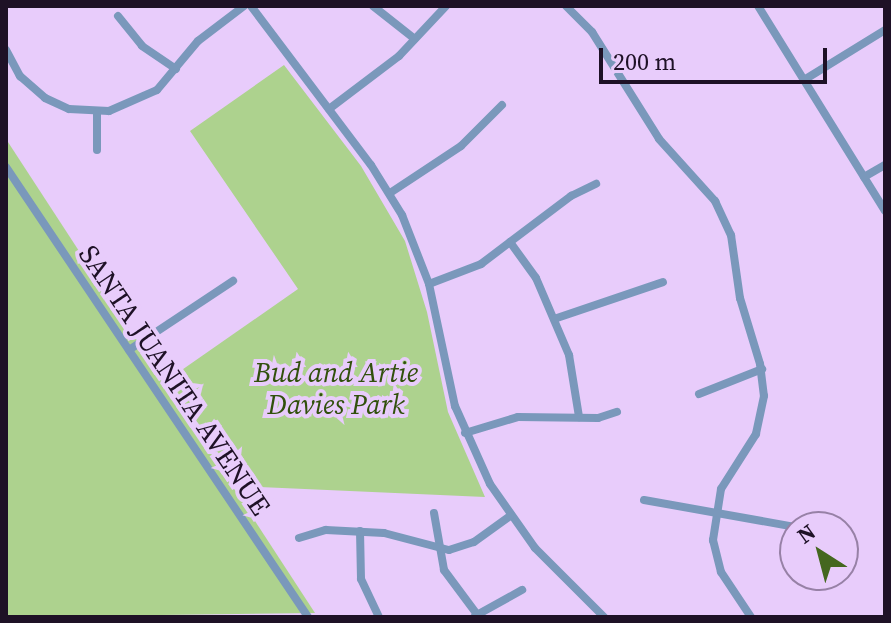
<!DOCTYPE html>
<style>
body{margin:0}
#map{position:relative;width:891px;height:623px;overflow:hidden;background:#e8ccfb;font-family:"Source Serif 4",serif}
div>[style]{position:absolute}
.green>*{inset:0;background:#add28e}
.minor>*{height:8px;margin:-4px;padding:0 4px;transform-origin:4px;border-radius:4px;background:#7a98bb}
span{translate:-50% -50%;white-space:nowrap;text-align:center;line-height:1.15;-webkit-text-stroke:8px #e8ccfb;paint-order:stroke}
.park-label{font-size:28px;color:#31500c;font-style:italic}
.street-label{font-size:28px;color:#1e1126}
.frame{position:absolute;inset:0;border:8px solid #1e1126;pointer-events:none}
.north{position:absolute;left:779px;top:511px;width:80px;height:80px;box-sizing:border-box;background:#e8ccfb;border:2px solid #9781a6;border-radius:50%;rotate:324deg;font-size:22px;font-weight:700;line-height:32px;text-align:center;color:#1e1126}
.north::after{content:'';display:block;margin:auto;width:28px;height:36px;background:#44671f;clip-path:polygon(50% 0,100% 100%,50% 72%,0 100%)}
.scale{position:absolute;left:599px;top:48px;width:228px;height:36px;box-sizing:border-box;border:4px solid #1e1126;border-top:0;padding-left:10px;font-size:24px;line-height:28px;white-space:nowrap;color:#1e1126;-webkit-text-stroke:6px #e8ccfb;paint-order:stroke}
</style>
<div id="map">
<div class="green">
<i style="clip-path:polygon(284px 65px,361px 166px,405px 241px,427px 312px,448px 412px,485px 497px,239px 486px,166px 381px,298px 289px,190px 131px)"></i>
<i style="clip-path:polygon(6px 139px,315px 613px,10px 617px,6px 612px)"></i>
</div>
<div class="minor">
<i style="left:251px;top:6px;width:199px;rotate:53deg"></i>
<i style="left:371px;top:165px;width:59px;rotate:58.2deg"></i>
<i style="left:402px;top:215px;width:74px;rotate:68.6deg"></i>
<i style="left:429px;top:284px;width:125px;rotate:78deg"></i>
<i style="left:455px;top:406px;width:85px;rotate:65.8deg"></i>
<i style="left:490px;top:484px;width:78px;rotate:54.9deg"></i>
<i style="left:535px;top:548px;width:98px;rotate:45deg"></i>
<i style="left:373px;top:6px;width:53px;rotate:38.2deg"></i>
<i style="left:566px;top:6px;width:37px;rotate:45deg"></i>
<i style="left:592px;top:32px;width:126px;rotate:57.9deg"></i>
<i style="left:659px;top:139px;width:84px;rotate:47.9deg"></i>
<i style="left:715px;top:201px;width:38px;rotate:65deg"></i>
<i style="left:731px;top:235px;width:64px;rotate:81.9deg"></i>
<i style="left:740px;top:298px;width:69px;rotate:73.1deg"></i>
<i style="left:760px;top:364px;width:32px;rotate:83deg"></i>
<i style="left:764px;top:396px;width:39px;rotate:102deg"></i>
<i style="left:756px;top:434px;width:65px;rotate:122.5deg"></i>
<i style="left:721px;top:489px;width:52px;rotate:98.9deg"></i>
<i style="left:713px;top:540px;width:33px;rotate:76deg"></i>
<i style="left:721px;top:572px;width:54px;rotate:56.3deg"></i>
<i style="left:758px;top:6px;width:241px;rotate:58.2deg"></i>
<i style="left:118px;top:16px;width:38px;rotate:51deg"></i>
<i style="left:142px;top:46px;width:41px;rotate:34.1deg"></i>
<i style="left:6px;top:50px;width:30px;rotate:62deg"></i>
<i style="left:20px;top:76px;width:33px;rotate:41deg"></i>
<i style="left:45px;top:98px;width:26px;rotate:25deg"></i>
<i style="left:69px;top:109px;width:40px;rotate:2.9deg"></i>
<i style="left:109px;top:111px;width:52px;rotate:-23.6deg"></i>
<i style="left:157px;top:90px;width:64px;rotate:-50.1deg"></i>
<i style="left:198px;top:41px;width:58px;rotate:-37.3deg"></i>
<i style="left:804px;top:80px;width:95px;rotate:-31.7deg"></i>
<i style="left:329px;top:109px;width:88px;rotate:-37.1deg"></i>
<i style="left:399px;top:56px;width:69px;rotate:-46.8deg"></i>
<i style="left:97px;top:112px;width:38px;rotate:90deg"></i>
<i style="left:6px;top:167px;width:542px;rotate:56.13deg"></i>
<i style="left:864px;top:177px;width:24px;rotate:-30deg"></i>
<i style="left:390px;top:193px;width:85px;rotate:-33.5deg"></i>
<i style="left:461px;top:146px;width:58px;rotate:-45deg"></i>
<i style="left:510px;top:242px;width:44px;rotate:54.2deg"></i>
<i style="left:536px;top:278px;width:84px;rotate:66.8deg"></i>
<i style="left:569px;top:355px;width:63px;rotate:80.8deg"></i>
<i style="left:429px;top:284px;width:56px;rotate:-21deg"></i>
<i style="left:481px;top:264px;width:113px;rotate:-37.1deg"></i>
<i style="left:571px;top:196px;width:28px;rotate:-26deg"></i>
<i style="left:554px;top:319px;width:115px;rotate:-18.7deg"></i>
<i style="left:129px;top:350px;width:125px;rotate:-33.6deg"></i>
<i style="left:699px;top:394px;width:68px;rotate:-21.6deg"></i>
<i style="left:465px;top:433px;width:55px;rotate:-16.8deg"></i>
<i style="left:518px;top:417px;width:80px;rotate:0.7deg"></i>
<i style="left:598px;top:418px;width:20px;rotate:-18deg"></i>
<i style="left:644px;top:500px;width:153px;rotate:10.1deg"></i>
<i style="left:434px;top:513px;width:58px;rotate:80deg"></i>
<i style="left:444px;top:570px;width:59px;rotate:53.3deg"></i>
<i style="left:833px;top:527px;width:5px;rotate:-22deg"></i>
<i style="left:360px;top:531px;width:48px;rotate:88.8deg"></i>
<i style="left:361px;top:579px;width:42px;rotate:64.7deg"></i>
<i style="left:299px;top:538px;width:28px;rotate:-17deg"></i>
<i style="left:326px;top:530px;width:58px;rotate:3deg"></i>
<i style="left:384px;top:533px;width:67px;rotate:14.7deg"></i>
<i style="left:449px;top:550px;width:26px;rotate:-18deg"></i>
<i style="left:474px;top:542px;width:44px;rotate:-35.8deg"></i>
<i style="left:475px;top:616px;width:54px;rotate:-29deg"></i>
</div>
<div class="park-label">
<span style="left:336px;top:388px">Bud and Artie<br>Davies Park</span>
</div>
<div class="street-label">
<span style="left:175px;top:380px;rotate:56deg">SANTA JUANITA AVENUE</span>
</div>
<div class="frame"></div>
<div class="north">N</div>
<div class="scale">200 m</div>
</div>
